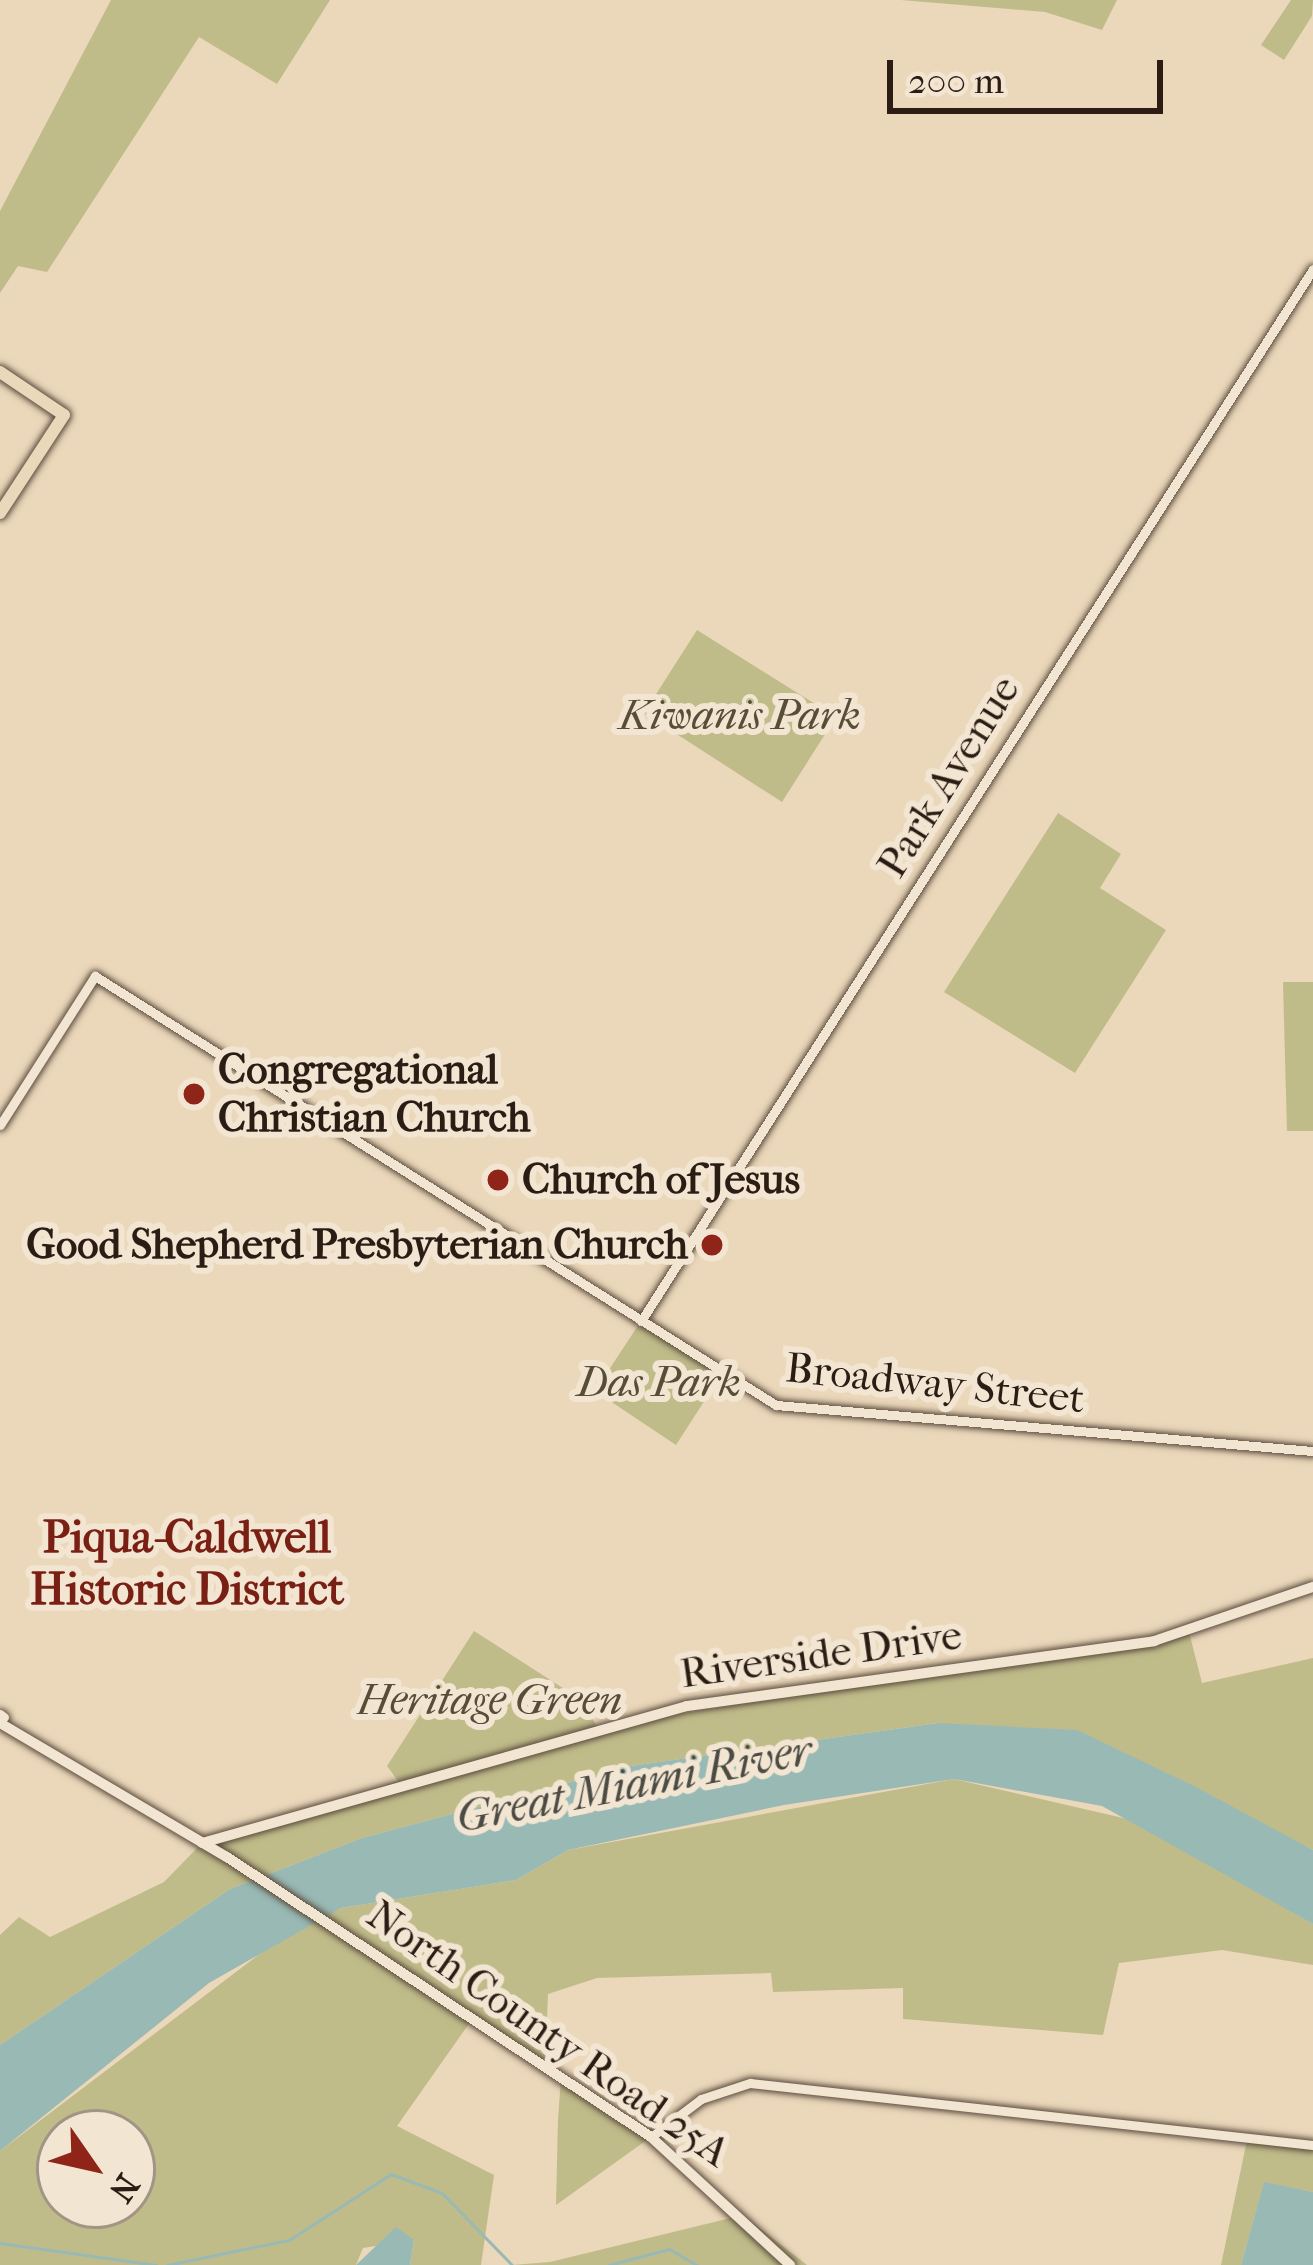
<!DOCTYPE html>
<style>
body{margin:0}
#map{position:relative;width:1313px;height:2265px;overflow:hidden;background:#ebd7ba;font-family:"IM FELL French Canon",serif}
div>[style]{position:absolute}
.green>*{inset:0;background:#c0bc8a}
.water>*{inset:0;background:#99b9b4}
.stream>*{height:3px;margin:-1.5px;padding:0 1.5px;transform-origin:1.5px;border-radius:1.5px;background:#99b9b4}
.roads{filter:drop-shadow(0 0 3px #5b4c3e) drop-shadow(0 0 3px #5b4c3e)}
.tertiary>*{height:9px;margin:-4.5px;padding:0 4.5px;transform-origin:4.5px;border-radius:4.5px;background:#f2e5d2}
.secondary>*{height:10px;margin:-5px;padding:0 5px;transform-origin:5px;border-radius:5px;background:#f2e5d2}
.primary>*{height:12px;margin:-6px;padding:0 6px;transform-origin:6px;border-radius:6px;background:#ebd7ba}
.dots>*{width:33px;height:33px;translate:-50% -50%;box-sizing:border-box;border:6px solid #f2e5d2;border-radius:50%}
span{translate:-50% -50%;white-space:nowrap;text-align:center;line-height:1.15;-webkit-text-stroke:12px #f2e5d2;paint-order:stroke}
.park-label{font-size:42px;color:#584d37;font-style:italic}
.street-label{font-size:42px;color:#2b1d14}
.poi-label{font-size:42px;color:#2b1d14;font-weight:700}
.left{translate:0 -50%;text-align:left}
.right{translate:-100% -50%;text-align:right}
.neighbourhood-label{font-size:45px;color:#7a1f14;font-weight:700}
.water-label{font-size:45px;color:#4c4c44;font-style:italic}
.north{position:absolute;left:36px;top:2109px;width:120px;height:120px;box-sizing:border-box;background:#f2e5d2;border:3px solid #a29586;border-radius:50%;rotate:124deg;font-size:33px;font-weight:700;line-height:48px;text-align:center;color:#2b1d14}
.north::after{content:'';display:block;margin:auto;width:42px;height:54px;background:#8f2418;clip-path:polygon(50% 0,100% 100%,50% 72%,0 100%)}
.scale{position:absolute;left:887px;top:60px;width:276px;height:54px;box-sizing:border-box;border:6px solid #2b1d14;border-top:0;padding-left:15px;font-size:36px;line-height:42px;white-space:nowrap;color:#2b1d14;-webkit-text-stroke:9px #f2e5d2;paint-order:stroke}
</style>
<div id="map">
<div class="green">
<i style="clip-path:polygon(111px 0,330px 0,277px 84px,199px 37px,47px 272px,18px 266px,0 293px,0 211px)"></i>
<i style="clip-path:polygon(901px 0,1117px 0,1102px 30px,1045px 12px)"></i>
<i style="clip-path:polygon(1291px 0,1313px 0,1312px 16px,1284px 60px,1261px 45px)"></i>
<i style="clip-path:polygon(697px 630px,836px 717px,782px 802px,644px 713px)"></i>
<i style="clip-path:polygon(1058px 813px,1121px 854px,1100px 888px,1166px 930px,1075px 1073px,944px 992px)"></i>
<i style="clip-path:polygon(1283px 982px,1313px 982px,1313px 1131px,1287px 1131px)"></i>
<i style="clip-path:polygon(641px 1321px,723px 1372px,676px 1445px,595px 1391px)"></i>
<i style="clip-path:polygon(474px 1631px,583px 1701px,597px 1727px,1189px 1632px,1202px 1683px,1313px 1658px,1313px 1850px,1157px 1772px,938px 1723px,631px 1766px,362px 1838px,230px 1889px,0 2045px,0 1935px,19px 1917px,50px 1937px,164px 1882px,202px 1843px,398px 1781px,387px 1766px)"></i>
<i style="clip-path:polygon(evenodd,954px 1779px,1136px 1821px,1313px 1924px,1313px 1965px,1222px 1950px,1119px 1963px,1103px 2035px,903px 2019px,903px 1988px,773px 1992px,771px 1973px,597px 1978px,548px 1994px,545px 2066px,473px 2018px,397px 2126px,494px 2175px,481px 2265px,410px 2265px,414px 2240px,363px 2248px,356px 2265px,0 2265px,0 2151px,286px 1934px,341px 1908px,516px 1880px,568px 1850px,954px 1779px,60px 2133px,132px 2133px,132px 2205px,60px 2205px,60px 2133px)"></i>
<i style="clip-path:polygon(561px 2077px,651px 2137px,556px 2205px,558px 2120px)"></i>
<i style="clip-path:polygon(1248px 2135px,1313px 2145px,1313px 2192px,1264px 2183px,1241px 2265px,1221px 2265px)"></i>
<i style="clip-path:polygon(743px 2215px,807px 2265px,512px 2265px,550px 2262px)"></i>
</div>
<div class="water">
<i style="clip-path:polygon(938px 1723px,1077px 1730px,1196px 1787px,1313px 1850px,1313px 1924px,1102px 1806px,954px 1779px,784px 1805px,568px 1850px,516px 1880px,341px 1908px,209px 1983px,0 2151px,0 2045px,230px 1889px,362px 1838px,631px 1766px)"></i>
<i style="clip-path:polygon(1264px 2182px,1313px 2192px,1313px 2265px,1241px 2265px)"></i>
<i style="clip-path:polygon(396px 2227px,414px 2240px,410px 2265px,356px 2265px)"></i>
</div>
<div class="stream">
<i style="left:0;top:2243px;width:158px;rotate:8deg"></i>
<i style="left:167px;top:2265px;width:125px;rotate:-11.6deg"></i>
<i style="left:289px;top:2240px;width:121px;rotate:-32.9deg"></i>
<i style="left:391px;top:2174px;width:54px;rotate:20.4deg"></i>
<i style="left:442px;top:2193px;width:100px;rotate:45.8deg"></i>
<i style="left:609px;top:2265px;width:62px;rotate:-14.9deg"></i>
<i style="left:669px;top:2249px;width:32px;rotate:30deg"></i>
</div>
<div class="roads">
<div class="tertiary">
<i style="left:0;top:1125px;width:177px;rotate:-57.5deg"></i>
<i style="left:95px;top:976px;width:805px;rotate:32.21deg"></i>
<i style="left:776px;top:1405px;width:539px;rotate:4.9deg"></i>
<i style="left:641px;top:1321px;width:1248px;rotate:-57.43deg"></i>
<i style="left:0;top:1714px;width:5px;rotate:37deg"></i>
<i style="left:651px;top:2137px;width:63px;rotate:-37.2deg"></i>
<i style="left:701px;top:2099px;width:52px;rotate:-18.1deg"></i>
<i style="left:750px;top:2083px;width:566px;rotate:6.28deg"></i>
</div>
<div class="secondary">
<i style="left:0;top:1723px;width:264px;rotate:30.6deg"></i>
<i style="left:227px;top:1857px;width:508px;rotate:33.44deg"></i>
<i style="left:651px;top:2137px;width:189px;rotate:42.6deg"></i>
<i style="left:202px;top:1843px;width:504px;rotate:-15.77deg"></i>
<i style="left:687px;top:1706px;width:472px;rotate:-7.9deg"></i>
<i style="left:1154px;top:1641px;width:168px;rotate:-18.8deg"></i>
</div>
<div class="primary">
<i style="left:0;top:372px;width:77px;rotate:33.9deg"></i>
<i style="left:64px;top:415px;width:117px;rotate:123.1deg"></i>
</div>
</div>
<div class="dots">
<i style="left:194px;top:1094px;background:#8f2418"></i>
<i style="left:498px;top:1180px;background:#8f2418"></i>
<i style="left:712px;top:1245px;background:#8f2418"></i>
</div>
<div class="park-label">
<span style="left:740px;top:716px">Kiwanis Park</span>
<span style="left:659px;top:1383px">Das Park</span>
<span style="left:490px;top:1701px">Heritage Green</span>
</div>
<div class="street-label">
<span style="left:949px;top:777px;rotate:-58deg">Park Avenue</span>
<span style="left:935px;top:1384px;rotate:6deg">Broadway Street</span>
<span style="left:821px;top:1655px;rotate:-8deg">Riverside Drive</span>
<span style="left:548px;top:2034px;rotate:35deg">North County Road 25A</span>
</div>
<div class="poi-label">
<span class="left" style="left:218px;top:1094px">Congregational<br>Christian Church</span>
<span class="left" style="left:522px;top:1180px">Church of Jesus</span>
<span class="right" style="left:688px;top:1245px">Good Shepherd Presbyterian Church</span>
</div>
<div class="neighbourhood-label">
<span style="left:187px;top:1564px">Piqua-Caldwell<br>Historic District</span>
</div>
<div class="water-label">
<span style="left:634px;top:1784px;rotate:-11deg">Great Miami River</span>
</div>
<div class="north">N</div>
<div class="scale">200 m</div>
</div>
